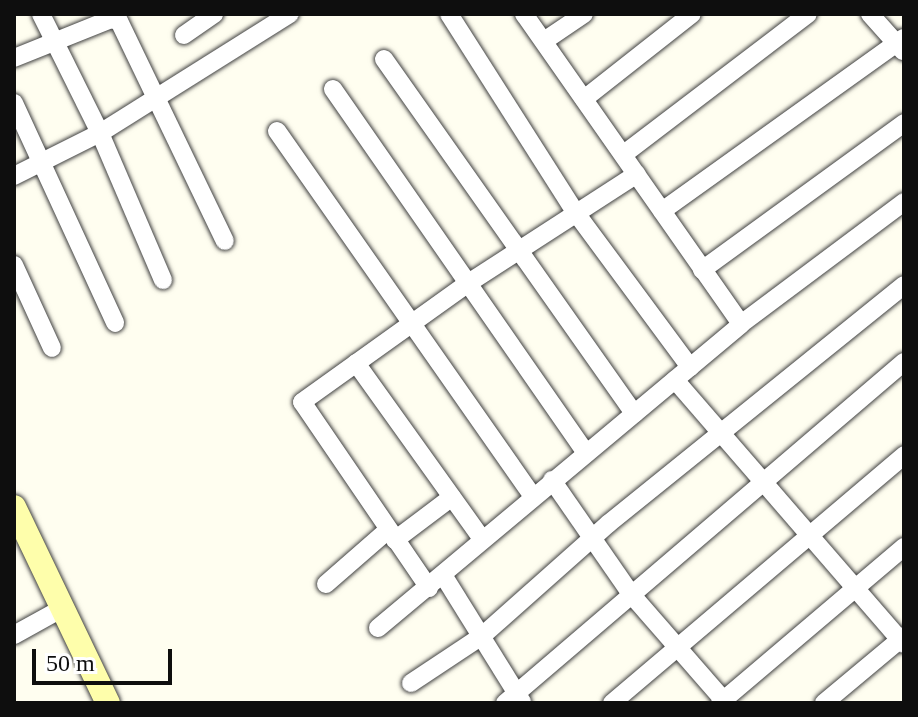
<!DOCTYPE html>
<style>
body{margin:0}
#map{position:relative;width:918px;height:717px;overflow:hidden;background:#fffef0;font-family:Georgia,serif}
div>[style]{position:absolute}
.roads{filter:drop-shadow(0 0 2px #414141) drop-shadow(0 0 2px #414141)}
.street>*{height:18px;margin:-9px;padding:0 9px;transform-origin:9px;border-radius:9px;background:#fff}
.secondary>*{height:24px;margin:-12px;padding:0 12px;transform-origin:12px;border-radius:12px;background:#fefeab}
span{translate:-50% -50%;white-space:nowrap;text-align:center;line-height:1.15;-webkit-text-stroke:8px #fff;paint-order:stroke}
.frame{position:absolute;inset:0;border:16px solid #0e0e0e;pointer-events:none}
.scale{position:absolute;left:32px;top:649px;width:140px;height:36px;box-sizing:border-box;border:4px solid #0e0e0e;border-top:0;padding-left:10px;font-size:24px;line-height:28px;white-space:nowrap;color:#0e0e0e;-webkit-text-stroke:6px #fff;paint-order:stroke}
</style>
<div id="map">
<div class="roads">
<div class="street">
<i style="left:41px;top:14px;width:133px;rotate:63.6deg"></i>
<i style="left:100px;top:133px;width:160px;rotate:66.8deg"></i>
<i style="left:449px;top:14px;width:236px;rotate:57.5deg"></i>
<i style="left:576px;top:213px;width:192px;rotate:53.5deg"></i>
<i style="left:524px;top:14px;width:378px;rotate:55deg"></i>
<i style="left:870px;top:14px;width:50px;rotate:48.3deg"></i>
<i style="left:184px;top:35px;width:37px;rotate:-35deg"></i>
<i style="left:544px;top:41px;width:48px;rotate:-34deg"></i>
<i style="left:14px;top:58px;width:105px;rotate:-21.9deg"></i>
<i style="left:111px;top:19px;width:8px;rotate:14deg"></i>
<i style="left:119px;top:21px;width:244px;rotate:64.3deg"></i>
<i style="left:384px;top:59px;width:434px;rotate:54.8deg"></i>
<i style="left:333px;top:89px;width:441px;rotate:55.2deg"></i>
<i style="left:584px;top:99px;width:137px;rotate:-38.2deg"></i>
<i style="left:14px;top:103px;width:242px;rotate:65.3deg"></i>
<i style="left:277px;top:131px;width:446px;rotate:55deg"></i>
<i style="left:624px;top:154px;width:231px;rotate:-37.3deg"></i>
<i style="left:14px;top:176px;width:96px;rotate:-26.6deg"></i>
<i style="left:100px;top:133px;width:224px;rotate:-32.1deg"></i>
<i style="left:662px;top:211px;width:297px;rotate:-35.6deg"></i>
<i style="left:14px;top:265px;width:91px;rotate:65.4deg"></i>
<i style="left:702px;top:270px;width:250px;rotate:-36deg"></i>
<i style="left:356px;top:363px;width:216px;rotate:54.4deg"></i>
<i style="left:675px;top:380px;width:349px;rotate:49.1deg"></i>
<i style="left:552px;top:480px;width:139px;rotate:55.3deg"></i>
<i style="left:631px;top:594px;width:145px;rotate:48.9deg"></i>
<i style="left:395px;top:540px;width:71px;rotate:-37deg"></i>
<i style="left:443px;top:575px;width:150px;rotate:58.1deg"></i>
<i style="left:326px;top:584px;width:82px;rotate:-41.1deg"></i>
<i style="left:429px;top:588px;width:225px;rotate:-124.3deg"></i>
<i style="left:302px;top:402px;width:203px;rotate:-35.6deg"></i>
<i style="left:467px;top:284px;width:202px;rotate:-32.9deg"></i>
<i style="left:378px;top:628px;width:473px;rotate:-39.9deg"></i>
<i style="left:741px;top:324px;width:204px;rotate:-36.8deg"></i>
<i style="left:14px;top:635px;width:56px;rotate:-28.9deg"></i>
<i style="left:411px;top:683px;width:85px;rotate:-33.5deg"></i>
<i style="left:482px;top:636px;width:169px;rotate:-41.6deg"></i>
<i style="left:608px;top:524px;width:380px;rotate:-38.9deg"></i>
<i style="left:505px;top:703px;width:525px;rotate:-40.52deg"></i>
<i style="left:612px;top:703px;width:383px;rotate:-40.3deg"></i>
<i style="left:720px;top:703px;width:241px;rotate:-40.3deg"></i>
<i style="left:824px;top:703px;width:104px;rotate:-39.9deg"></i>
</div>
<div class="secondary">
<i style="left:14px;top:507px;width:217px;rotate:64.4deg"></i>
</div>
</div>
<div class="frame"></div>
<div class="scale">50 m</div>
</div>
